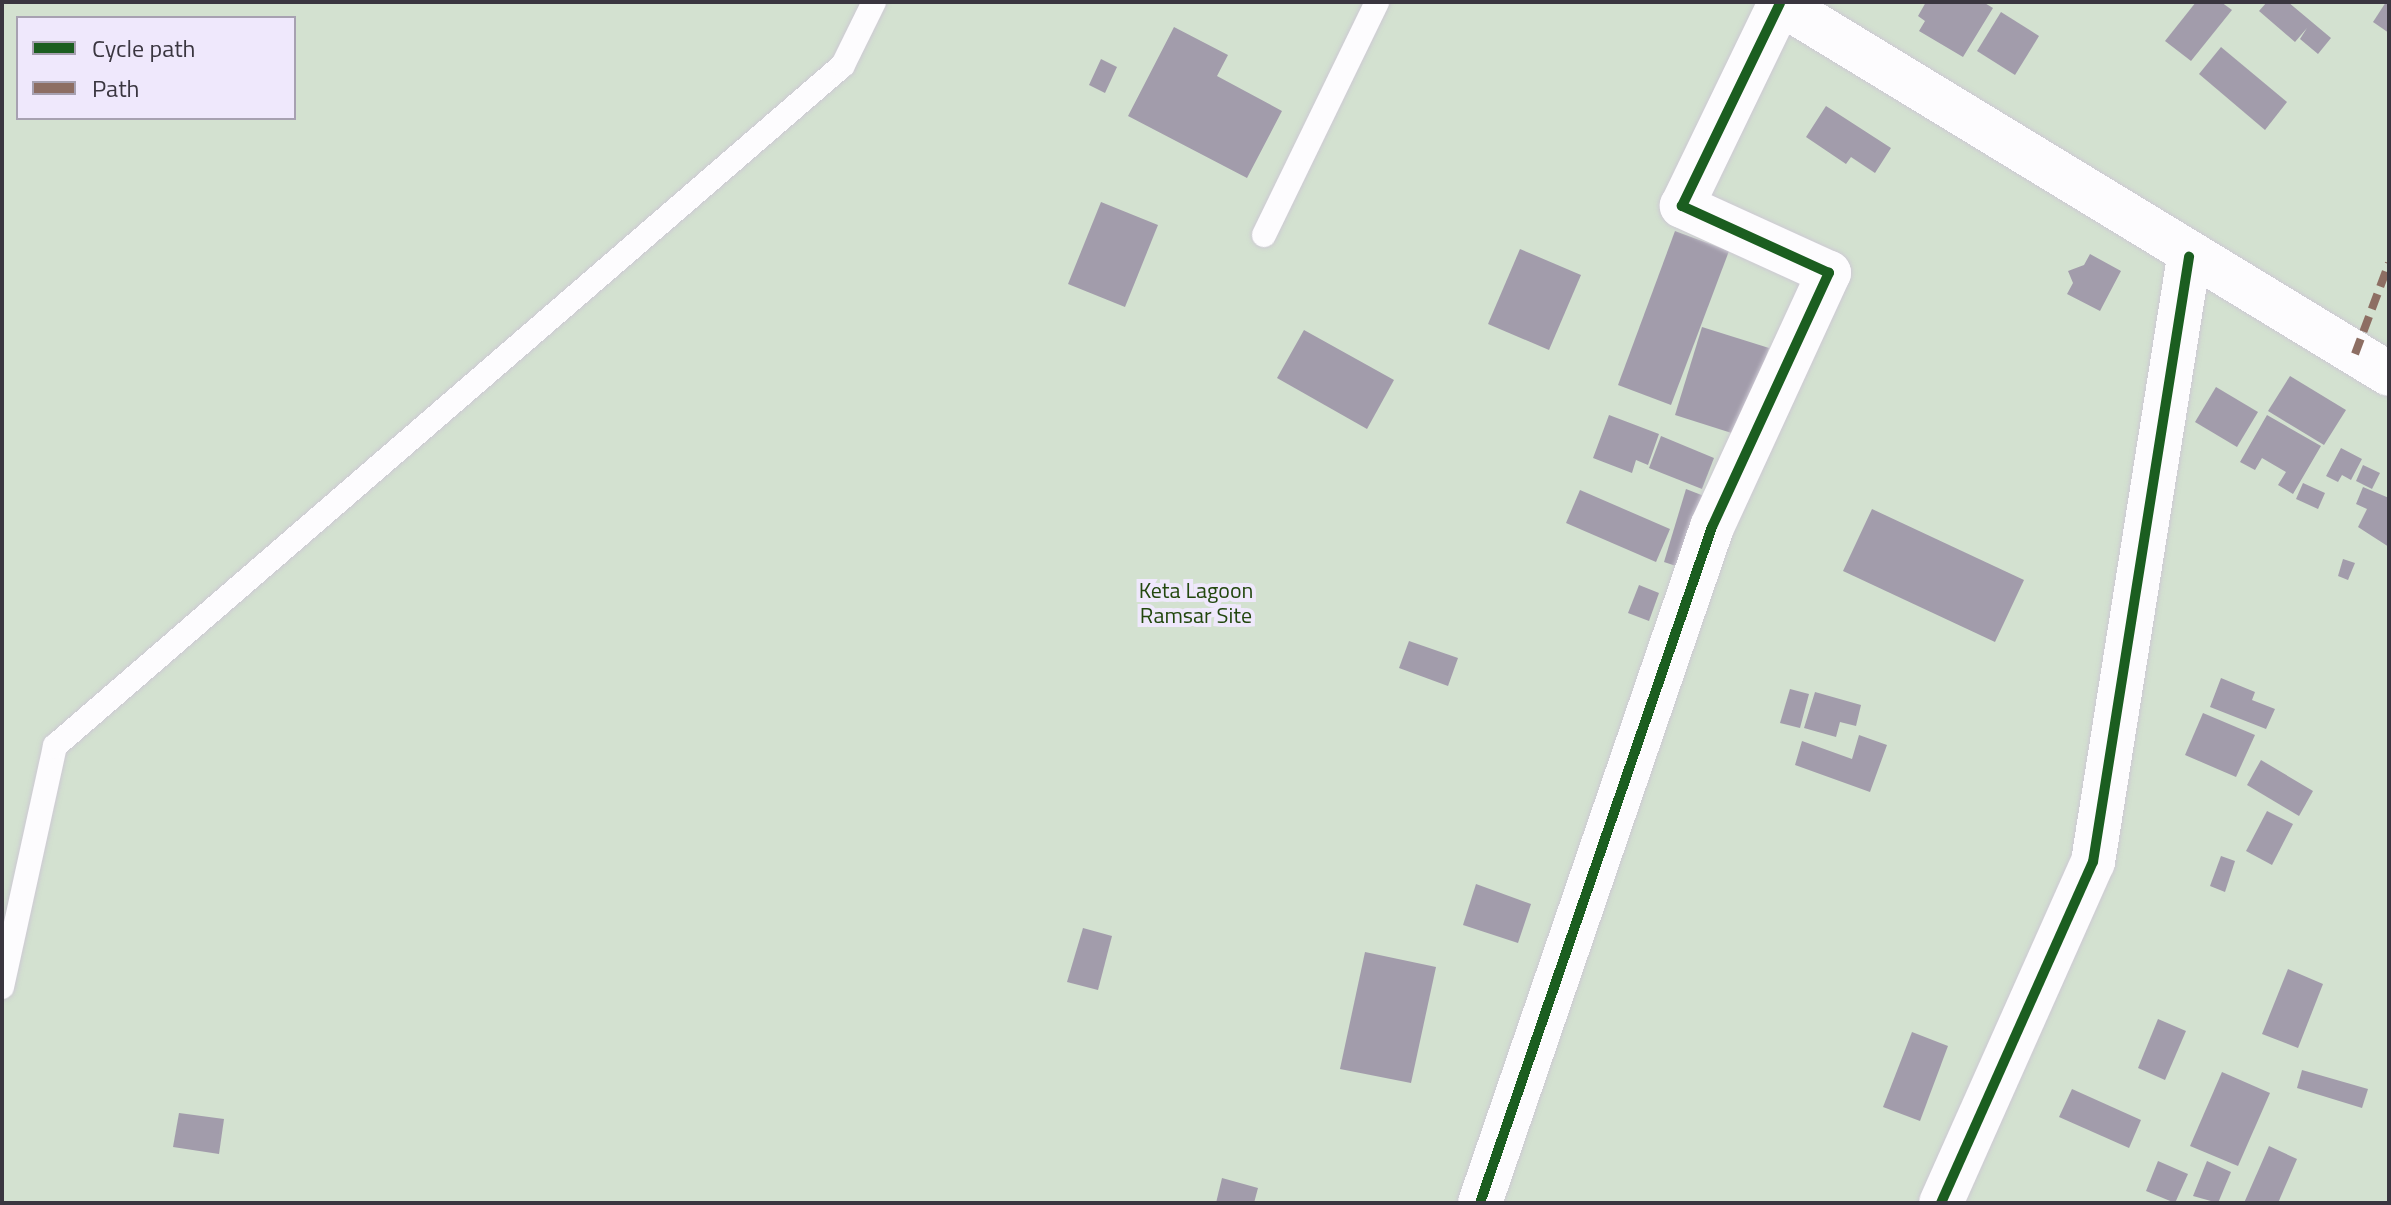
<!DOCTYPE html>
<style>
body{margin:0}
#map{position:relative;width:2391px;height:1205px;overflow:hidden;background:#f0ecf7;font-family:"Titillium Web",sans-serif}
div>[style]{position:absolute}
.green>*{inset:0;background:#d3e1d0}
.building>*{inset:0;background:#a29cab}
.roads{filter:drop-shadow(0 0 2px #cdc9d3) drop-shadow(0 0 2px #cdc9d3)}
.service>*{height:24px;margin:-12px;padding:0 12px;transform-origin:12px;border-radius:12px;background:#fdfcfe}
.minor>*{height:44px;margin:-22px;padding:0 22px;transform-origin:22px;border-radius:22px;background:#fdfcfe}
.secondary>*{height:44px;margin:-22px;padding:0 22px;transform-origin:22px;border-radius:22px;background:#fdfcfe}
.quiet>*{height:8px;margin-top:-4px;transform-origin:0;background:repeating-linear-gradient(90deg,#8d6e63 0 16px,transparent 0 24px)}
.cycleway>*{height:10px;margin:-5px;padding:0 5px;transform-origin:5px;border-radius:5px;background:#1b5e20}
span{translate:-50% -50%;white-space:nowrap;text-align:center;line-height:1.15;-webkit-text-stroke:8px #efe8fc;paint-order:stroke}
.park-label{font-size:22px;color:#22470e}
.frame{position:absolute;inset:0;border:4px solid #3a3640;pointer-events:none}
.legend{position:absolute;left:16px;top:16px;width:280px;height:104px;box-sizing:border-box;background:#efe8fc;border:2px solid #a7a1b1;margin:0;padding:10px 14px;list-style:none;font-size:24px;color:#3a3640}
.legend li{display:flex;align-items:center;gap:16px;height:40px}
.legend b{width:40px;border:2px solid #a7a1b1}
</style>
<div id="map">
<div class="green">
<i style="clip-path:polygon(evenodd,2px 2px,2389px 2px,2389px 1203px,2px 1203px,2px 2px,18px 18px,294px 18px,294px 118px,18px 118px,18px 18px)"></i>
</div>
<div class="building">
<i style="clip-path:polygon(1926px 2px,1983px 2px,1993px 8px,1963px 57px,1919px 31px,1925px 21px,1918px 16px)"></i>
<i style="clip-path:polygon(2196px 2px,2221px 2px,2232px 10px,2191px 61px,2165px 41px)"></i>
<i style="clip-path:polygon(2267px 2px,2288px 2px,2331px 38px,2318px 54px,2300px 39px,2307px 28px,2295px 42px,2259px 11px)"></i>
<i style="clip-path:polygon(2386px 2px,2389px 2px,2389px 33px,2373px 22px)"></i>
<i style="clip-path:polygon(2001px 12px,2039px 36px,2015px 75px,1977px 51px)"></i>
<i style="clip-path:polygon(1174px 27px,1228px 55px,1217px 76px,1282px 111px,1247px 178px,1128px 116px)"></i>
<i style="clip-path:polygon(2221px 47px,2287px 102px,2265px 130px,2199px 74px)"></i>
<i style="clip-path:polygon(1101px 59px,1117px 67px,1105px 93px,1089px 85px)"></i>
<i style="clip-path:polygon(1826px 106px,1891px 148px,1875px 173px,1851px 157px,1846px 164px,1806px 137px)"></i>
<i style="clip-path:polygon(1101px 202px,1158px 225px,1125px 307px,1068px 284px)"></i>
<i style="clip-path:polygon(1675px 231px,1729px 251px,1671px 405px,1618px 385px)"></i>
<i style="clip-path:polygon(1520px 249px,1581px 275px,1549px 350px,1488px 324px)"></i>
<i style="clip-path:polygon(2090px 254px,2121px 271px,2100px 311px,2067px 294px,2073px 283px,2068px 271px,2084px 265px)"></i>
<i style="clip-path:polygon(1702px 327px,1769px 348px,1741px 436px,1675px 415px)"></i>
<i style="clip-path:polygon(1304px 330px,1394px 380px,1367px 429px,1277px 378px)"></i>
<i style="clip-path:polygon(2290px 376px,2346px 410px,2324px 445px,2268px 411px)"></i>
<i style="clip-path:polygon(2216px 387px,2258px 412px,2237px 447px,2195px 422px)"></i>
<i style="clip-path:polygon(1609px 415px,1659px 434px,1648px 465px,1636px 460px,1632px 473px,1593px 458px)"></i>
<i style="clip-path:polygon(2267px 415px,2321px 446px,2293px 494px,2278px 485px,2286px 472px,2262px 458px,2255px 470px,2240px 462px)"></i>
<i style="clip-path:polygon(1661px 436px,1714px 458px,1702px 489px,1649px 468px)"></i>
<i style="clip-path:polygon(2341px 448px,2362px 459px,2351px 480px,2342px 475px,2338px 482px,2326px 476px)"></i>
<i style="clip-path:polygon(2363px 465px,2380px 473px,2372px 489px,2356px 481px)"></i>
<i style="clip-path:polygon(2303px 483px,2325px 493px,2318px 509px,2296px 499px)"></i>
<i style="clip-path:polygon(2363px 487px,2389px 498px,2389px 547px,2358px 527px,2367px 509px,2356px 504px)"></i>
<i style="clip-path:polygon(1686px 489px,1704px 496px,1682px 568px,1664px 562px)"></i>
<i style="clip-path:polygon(1580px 490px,1670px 529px,1656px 562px,1566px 523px)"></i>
<i style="clip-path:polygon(1872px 509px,2024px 580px,1995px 642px,1843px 571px)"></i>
<i style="clip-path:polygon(2343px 559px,2355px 563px,2348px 580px,2338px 576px)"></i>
<i style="clip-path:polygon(1639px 585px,1659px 593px,1649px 621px,1628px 613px)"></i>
<i style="clip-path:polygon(1409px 641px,1458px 658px,1448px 686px,1399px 668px)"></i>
<i style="clip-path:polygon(2221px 678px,2255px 692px,2252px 700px,2275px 709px,2266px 729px,2210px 707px)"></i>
<i style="clip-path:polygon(1790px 689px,1809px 694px,1800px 728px,1780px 723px)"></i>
<i style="clip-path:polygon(1815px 692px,1861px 705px,1856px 726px,1840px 722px,1836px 737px,1804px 728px)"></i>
<i style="clip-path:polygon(2203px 713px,2255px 735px,2236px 777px,2185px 755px)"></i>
<i style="clip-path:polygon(1859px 735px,1887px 745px,1870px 792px,1795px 765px,1802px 741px,1852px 759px)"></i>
<i style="clip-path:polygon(2261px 760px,2313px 791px,2299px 816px,2247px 785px)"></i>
<i style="clip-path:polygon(2267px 811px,2293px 824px,2272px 865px,2246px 851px)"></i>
<i style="clip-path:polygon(2221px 856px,2235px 861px,2225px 892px,2210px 886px)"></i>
<i style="clip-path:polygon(1476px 884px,1531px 904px,1518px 943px,1463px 925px)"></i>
<i style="clip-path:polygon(1083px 928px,1112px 936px,1098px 990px,1067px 982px)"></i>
<i style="clip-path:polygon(1365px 952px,1436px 967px,1411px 1083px,1340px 1069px)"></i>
<i style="clip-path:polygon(2288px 969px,2323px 984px,2298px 1048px,2262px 1034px)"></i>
<i style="clip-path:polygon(2158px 1019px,2186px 1031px,2165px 1080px,2138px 1068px)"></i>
<i style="clip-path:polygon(1912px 1032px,1948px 1046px,1920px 1121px,1883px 1107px)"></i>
<i style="clip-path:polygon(2302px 1070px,2368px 1089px,2362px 1108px,2297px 1088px)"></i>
<i style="clip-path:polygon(2222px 1072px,2270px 1093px,2238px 1166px,2190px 1146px)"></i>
<i style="clip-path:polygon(2072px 1089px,2141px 1120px,2129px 1148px,2059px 1117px)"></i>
<i style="clip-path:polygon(179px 1113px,224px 1119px,219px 1154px,173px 1147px)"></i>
<i style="clip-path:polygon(2269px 1146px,2297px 1159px,2278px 1203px,2244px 1203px)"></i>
<i style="clip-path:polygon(2158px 1161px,2188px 1174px,2175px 1203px,2146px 1191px)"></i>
<i style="clip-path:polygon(2207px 1161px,2231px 1172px,2218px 1203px,2193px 1196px)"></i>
<i style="clip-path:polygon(1222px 1178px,1258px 1188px,1254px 1203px,1216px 1203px)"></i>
</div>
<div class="roads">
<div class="service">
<i style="left:1264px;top:235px;width:259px;rotate:-64.1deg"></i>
<i style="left:2px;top:987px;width:247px;rotate:-77.6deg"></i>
<i style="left:55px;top:746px;width:1041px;rotate:-40.83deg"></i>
<i style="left:843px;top:65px;width:70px;rotate:-63.8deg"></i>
</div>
<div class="minor">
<i style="left:1480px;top:1203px;width:715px;rotate:-71.06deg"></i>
<i style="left:1712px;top:527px;width:280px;rotate:-65.3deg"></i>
<i style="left:1829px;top:273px;width:162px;rotate:-155.5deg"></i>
<i style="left:1682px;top:206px;width:225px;rotate:-64.2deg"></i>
<i style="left:1941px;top:1203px;width:373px;rotate:-66deg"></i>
<i style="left:2093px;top:862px;width:613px;rotate:-80.98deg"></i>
</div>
<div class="secondary">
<i style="left:1778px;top:2px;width:715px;rotate:31.33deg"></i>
</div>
</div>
<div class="quiet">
<i style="left:2355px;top:354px;width:97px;rotate:-69.5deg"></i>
</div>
<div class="cycleway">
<i style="left:1480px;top:1203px;width:715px;rotate:-71.06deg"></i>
<i style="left:1712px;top:527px;width:280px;rotate:-65.3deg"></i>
<i style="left:1829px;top:273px;width:162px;rotate:-155.5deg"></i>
<i style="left:1682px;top:206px;width:225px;rotate:-64.2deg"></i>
<i style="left:1941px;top:1203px;width:373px;rotate:-66deg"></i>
<i style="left:2093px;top:862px;width:613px;rotate:-80.98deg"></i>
</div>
<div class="park-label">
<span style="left:1196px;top:603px">Keta Lagoon<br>Ramsar Site</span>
</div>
<div class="frame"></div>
<ul class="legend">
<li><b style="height:10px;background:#1b5e20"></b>Cycle path</li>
<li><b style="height:10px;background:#8d6e63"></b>Path</li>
</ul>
</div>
